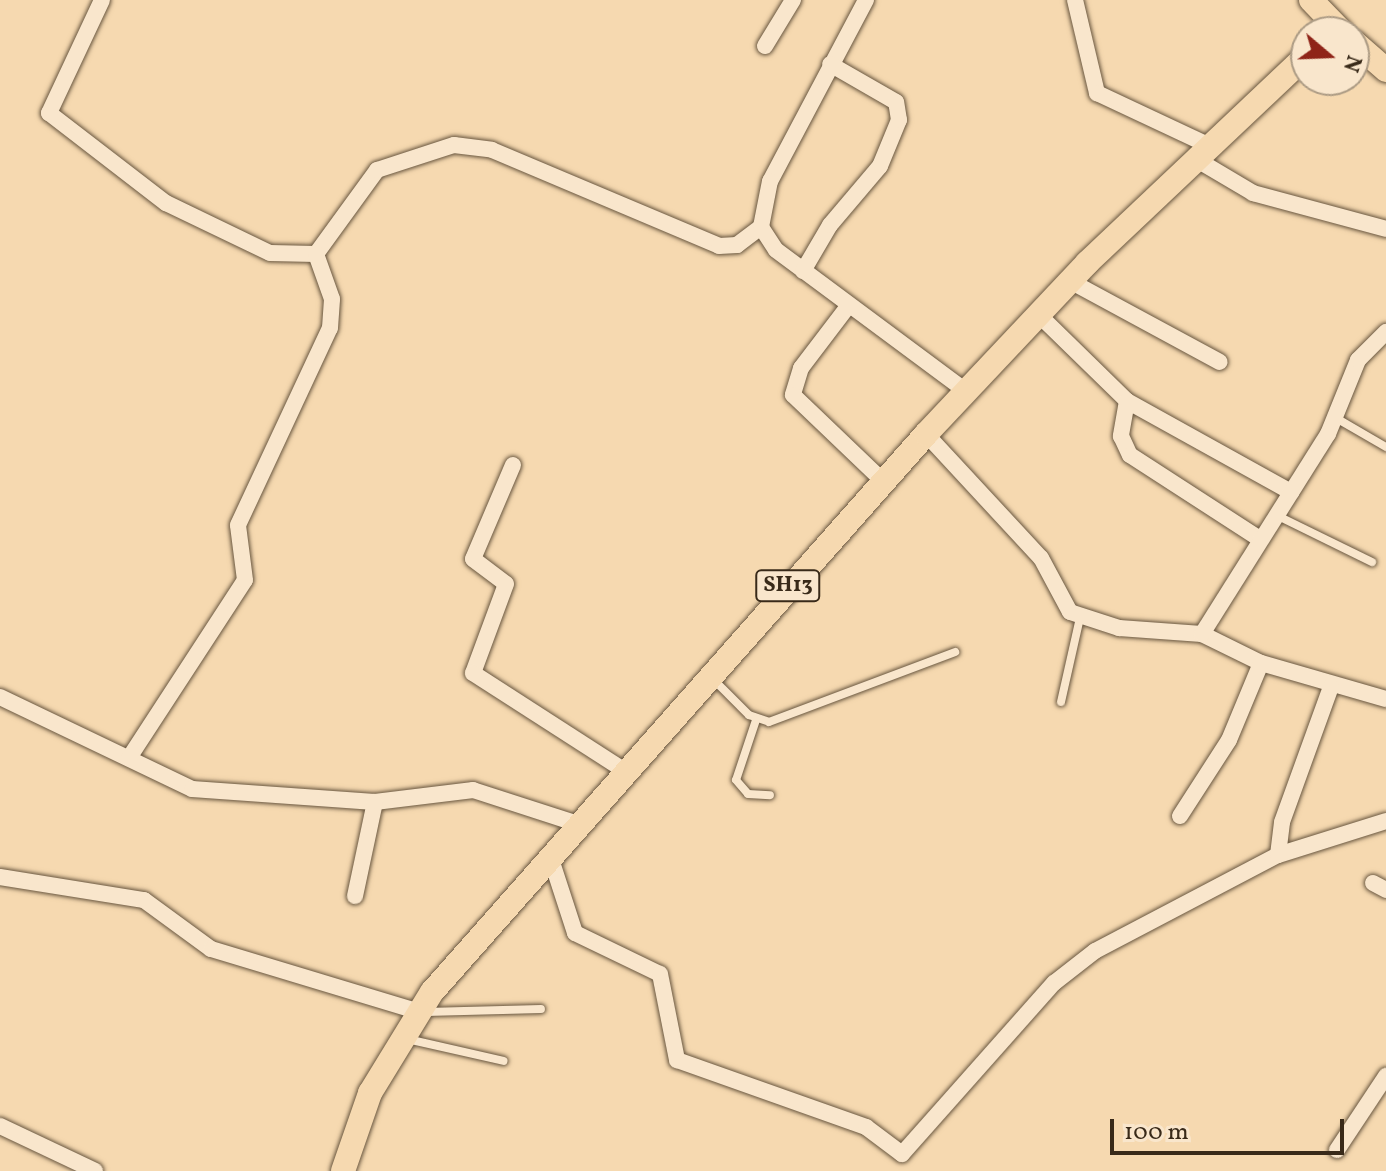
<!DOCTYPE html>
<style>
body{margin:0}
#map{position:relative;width:1386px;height:1171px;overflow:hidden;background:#f6d9b0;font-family:Vollkorn,serif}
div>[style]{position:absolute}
.roads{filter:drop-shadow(0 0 2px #68563f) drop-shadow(0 0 2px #68563f)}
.lane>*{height:8px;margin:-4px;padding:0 4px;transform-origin:4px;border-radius:4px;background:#f9e6cc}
.street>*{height:16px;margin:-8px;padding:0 8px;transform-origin:8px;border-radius:8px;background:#f9e6cc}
.primary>*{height:24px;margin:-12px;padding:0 12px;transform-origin:12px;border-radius:12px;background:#f6d9b0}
span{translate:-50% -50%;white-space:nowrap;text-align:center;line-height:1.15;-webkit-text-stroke:7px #f9e6cc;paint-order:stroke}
.shield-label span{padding:2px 6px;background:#f9e6cc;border:2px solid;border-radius:6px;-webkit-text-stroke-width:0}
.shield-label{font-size:22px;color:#392a19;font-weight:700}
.north{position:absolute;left:1290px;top:16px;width:80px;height:80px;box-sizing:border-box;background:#f9e6cc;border:2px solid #ac9b84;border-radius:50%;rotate:109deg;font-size:22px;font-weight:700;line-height:32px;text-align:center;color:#392a19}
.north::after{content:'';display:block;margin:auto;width:28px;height:36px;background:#8f2418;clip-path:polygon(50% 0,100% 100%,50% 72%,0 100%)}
.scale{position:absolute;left:1110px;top:1119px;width:234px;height:36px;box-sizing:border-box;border:4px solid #392a19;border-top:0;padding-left:10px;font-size:24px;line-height:28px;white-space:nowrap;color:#392a19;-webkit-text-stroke:6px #f9e6cc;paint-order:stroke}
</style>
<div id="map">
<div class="roads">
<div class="lane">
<i style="left:1336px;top:418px;width:58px;rotate:30.1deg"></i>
<i style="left:1276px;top:515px;width:107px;rotate:26.1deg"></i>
<i style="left:713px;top:679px;width:51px;rotate:45deg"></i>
<i style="left:749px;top:715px;width:21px;rotate:19deg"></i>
<i style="left:769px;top:722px;width:199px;rotate:-20.6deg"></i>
<i style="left:1061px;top:702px;width:86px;rotate:-77.3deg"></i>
<i style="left:756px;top:720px;width:63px;rotate:108.4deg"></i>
<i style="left:736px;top:780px;width:18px;rotate:49deg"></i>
<i style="left:748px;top:794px;width:22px;rotate:3deg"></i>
<i style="left:426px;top:1012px;width:115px;rotate:-1.5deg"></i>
<i style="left:407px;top:1039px;width:99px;rotate:12.8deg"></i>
</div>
<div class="street">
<i style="left:102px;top:0;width:125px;rotate:115.1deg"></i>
<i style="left:49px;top:113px;width:148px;rotate:37.6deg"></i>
<i style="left:166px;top:203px;width:115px;rotate:25.7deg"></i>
<i style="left:270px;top:253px;width:46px;rotate:1.2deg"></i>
<i style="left:316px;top:254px;width:104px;rotate:-54deg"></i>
<i style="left:377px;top:170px;width:81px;rotate:-18deg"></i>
<i style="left:454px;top:145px;width:38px;rotate:7deg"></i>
<i style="left:492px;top:150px;width:246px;rotate:22.9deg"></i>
<i style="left:719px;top:246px;width:18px;rotate:-3deg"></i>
<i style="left:737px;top:245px;width:30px;rotate:-37deg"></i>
<i style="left:866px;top:0;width:205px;rotate:117.9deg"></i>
<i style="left:770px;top:181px;width:47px;rotate:101.1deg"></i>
<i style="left:761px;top:227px;width:27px;rotate:57deg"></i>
<i style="left:776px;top:250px;width:237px;rotate:36.6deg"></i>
<i style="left:1075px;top:0;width:96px;rotate:76.7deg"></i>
<i style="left:1097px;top:93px;width:123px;rotate:25.1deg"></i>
<i style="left:765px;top:46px;width:54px;rotate:-58.7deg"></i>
<i style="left:1194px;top:158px;width:69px;rotate:30.7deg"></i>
<i style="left:1253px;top:193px;width:138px;rotate:15.1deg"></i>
<i style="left:803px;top:271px;width:53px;rotate:-59.6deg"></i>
<i style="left:830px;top:225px;width:77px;rotate:-49.7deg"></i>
<i style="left:880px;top:166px;width:50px;rotate:-67.6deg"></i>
<i style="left:899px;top:120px;width:18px;rotate:-99deg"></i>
<i style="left:896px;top:102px;width:76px;rotate:-150.1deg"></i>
<i style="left:1070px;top:281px;width:170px;rotate:28.4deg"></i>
<i style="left:849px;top:305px;width:79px;rotate:127.3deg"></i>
<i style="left:801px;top:368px;width:28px;rotate:107deg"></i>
<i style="left:793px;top:395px;width:124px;rotate:43.7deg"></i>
<i style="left:1038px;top:314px;width:124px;rotate:44.3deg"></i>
<i style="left:1127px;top:401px;width:188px;rotate:29deg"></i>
<i style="left:1127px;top:401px;width:36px;rotate:100deg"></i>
<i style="left:1121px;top:436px;width:21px;rotate:65deg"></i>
<i style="left:1130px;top:455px;width:155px;rotate:32.9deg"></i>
<i style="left:926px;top:434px;width:169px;rotate:47.2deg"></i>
<i style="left:1041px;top:558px;width:61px;rotate:61.8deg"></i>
<i style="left:1070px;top:612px;width:52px;rotate:18.1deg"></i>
<i style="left:1119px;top:628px;width:83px;rotate:4.1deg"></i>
<i style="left:1202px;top:634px;width:66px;rotate:26.2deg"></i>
<i style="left:1261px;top:663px;width:130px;rotate:16.1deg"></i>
<i style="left:513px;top:465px;width:102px;rotate:113.1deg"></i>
<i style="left:473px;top:559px;width:41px;rotate:37.1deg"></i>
<i style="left:506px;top:584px;width:95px;rotate:110.3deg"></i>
<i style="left:473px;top:673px;width:181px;rotate:32.8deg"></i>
<i style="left:1202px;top:634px;width:236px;rotate:-57.8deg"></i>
<i style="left:1328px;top:434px;width:80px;rotate:-67.9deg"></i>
<i style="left:1358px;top:360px;width:40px;rotate:-45deg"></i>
<i style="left:0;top:697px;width:213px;rotate:25.6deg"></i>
<i style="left:192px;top:789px;width:183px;rotate:4.1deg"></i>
<i style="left:375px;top:802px;width:99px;rotate:-7deg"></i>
<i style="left:473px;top:790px;width:110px;rotate:17.9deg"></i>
<i style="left:129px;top:758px;width:212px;rotate:-56.9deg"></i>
<i style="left:245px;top:580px;width:55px;rotate:-97.3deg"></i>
<i style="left:238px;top:525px;width:217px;rotate:-65deg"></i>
<i style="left:330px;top:328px;width:29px;rotate:-86deg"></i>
<i style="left:332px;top:299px;width:48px;rotate:-109.6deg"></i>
<i style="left:1180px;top:816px;width:90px;rotate:-57.2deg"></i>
<i style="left:1229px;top:740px;width:83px;rotate:-67.4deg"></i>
<i style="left:1278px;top:855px;width:33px;rotate:-83deg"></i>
<i style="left:1282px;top:822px;width:144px;rotate:-70.1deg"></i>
<i style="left:550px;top:856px;width:81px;rotate:72deg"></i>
<i style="left:575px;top:933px;width:94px;rotate:25.8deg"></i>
<i style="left:660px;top:974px;width:88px;rotate:78.8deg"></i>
<i style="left:677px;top:1060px;width:201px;rotate:19.5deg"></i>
<i style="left:866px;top:1127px;width:45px;rotate:36.9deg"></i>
<i style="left:902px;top:1154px;width:229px;rotate:-48.4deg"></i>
<i style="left:1054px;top:983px;width:52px;rotate:-38deg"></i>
<i style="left:1095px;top:951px;width:207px;rotate:-27.7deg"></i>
<i style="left:1278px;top:855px;width:113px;rotate:-17.5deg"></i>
<i style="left:0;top:877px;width:146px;rotate:9.1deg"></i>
<i style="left:144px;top:900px;width:83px;rotate:36.2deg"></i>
<i style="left:211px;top:949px;width:214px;rotate:16.8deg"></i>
<i style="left:1373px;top:883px;width:15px;rotate:28deg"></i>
<i style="left:355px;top:896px;width:96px;rotate:-78deg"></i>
<i style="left:0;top:1126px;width:105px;rotate:25.3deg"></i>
<i style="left:1337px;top:1150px;width:89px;rotate:-56.5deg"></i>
</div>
<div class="primary">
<i style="left:1311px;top:0;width:45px;rotate:45.9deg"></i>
<i style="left:1354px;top:42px;width:43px;rotate:41.2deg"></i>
<i style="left:343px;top:1171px;width:83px;rotate:-70.9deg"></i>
<i style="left:370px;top:1093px;width:119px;rotate:-58.5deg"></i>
<i style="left:432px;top:992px;width:745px;rotate:-48.48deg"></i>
<i style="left:926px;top:434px;width:235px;rotate:-46.7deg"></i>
<i style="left:1087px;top:263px;width:301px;rotate:-43.4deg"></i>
</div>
</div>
<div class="shield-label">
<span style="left:788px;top:586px">SH13</span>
</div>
<div class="north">N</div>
<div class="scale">100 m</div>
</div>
